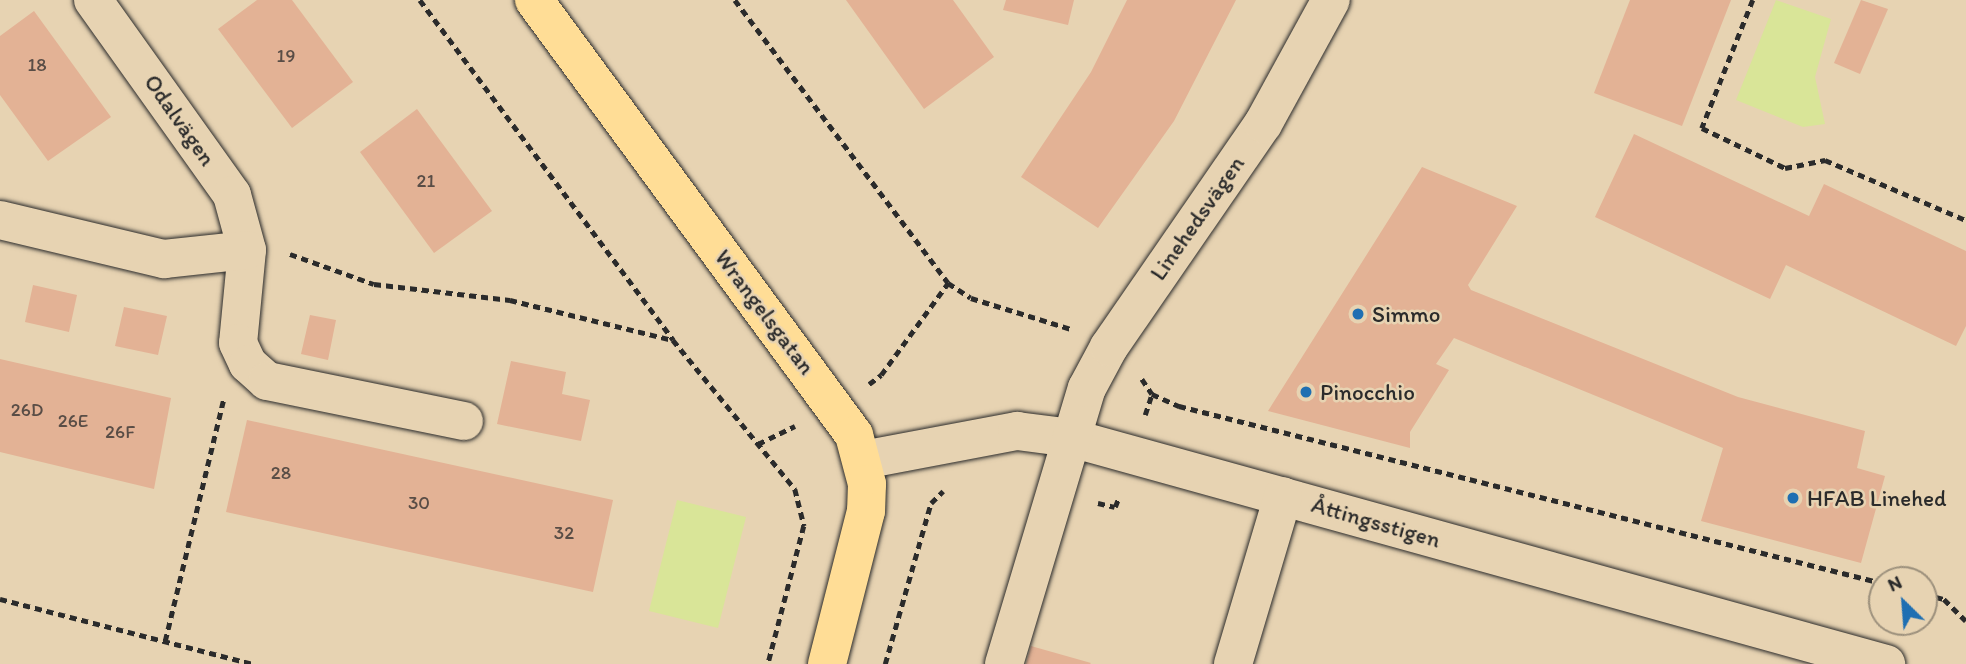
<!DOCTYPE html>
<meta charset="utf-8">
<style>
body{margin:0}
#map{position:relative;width:1966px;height:664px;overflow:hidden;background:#e7d3b2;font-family:Itim,sans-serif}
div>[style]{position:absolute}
.green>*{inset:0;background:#d9e598}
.building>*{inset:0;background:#e3b295}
.path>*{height:4.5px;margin-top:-2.25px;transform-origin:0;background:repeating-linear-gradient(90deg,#2b2b2b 0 7px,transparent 0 12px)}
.roads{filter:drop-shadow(0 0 2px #2b2b2b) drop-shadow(0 0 2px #2b2b2b)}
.minor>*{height:38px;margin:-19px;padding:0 19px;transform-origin:19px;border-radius:19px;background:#e7d3b2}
.major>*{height:38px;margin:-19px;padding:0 19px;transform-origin:19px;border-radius:19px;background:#ffdd96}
.dots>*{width:19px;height:19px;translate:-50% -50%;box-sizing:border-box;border:4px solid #e7d3b2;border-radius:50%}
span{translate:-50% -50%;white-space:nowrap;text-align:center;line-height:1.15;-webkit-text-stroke:5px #e7d3b2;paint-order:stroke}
.number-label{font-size:19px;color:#594d46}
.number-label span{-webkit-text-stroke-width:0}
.street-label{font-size:23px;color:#2b2b2b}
.poi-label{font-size:23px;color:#2b2b2b}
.left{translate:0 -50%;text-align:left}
.north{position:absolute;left:1868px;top:566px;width:70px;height:70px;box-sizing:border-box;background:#e7d3b2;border:2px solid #9c907c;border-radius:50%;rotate:335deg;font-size:19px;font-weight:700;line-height:28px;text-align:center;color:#2b2b2b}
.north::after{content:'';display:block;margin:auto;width:24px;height:32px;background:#1f6fb2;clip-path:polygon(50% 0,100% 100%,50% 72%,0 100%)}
</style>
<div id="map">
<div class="green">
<i style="clip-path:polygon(1776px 0,1831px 19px,1815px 77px,1825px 124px,1803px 127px,1736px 100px)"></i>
<i style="clip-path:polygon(677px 500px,746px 517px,718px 628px,649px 611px)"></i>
</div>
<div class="building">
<i style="clip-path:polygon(257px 0,292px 0,353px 82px,292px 128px,218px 29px)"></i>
<i style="clip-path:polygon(846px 0,953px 0,994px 57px,924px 109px)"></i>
<i style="clip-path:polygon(1006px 0,1074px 0,1068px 25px,1003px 10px)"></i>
<i style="clip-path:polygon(1127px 0,1236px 0,1174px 121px,1098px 228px,1021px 177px,1091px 72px)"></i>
<i style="clip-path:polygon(1630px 0,1731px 0,1682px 126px,1594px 93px)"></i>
<i style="clip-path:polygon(1861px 0,1888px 9px,1860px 74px,1834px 63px)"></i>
<i style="clip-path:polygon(34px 11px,111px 117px,48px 161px,0 95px,0 36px)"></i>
<i style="clip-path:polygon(417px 109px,492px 211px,434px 253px,360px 152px)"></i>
<i style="clip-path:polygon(1634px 134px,1809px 216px,1824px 184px,1966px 251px,1966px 326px,1956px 346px,1786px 265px,1770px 299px,1595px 217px)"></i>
<i style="clip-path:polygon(1422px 167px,1517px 206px,1468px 285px,1471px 290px,1738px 397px,1865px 431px,1857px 468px,1885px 476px,1861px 563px,1701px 521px,1723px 448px,1454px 338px,1436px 364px,1449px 370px,1410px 432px,1410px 448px,1268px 411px)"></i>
<i style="clip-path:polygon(33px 285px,77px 295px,69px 332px,25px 322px)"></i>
<i style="clip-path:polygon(124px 307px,167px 316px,158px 355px,115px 346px)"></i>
<i style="clip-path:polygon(310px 315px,336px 320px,328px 360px,301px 354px)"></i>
<i style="clip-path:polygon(0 359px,171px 398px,154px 489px,0 452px)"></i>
<i style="clip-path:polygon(511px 361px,566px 372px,562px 394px,590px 400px,581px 441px,497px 424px)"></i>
<i style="clip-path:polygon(247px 420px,613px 500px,593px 592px,226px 512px)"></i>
<i style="clip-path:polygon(1031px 646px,1091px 663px,1090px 664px,1026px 664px)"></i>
</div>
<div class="path">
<i style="left:420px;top:0;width:424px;rotate:53.3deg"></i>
<i style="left:673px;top:340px;width:193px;rotate:50.7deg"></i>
<i style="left:795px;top:489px;width:38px;rotate:76deg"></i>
<i style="left:804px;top:526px;width:143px;rotate:104.6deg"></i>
<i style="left:735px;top:0;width:354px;rotate:53deg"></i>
<i style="left:948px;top:283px;width:27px;rotate:33deg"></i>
<i style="left:971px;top:298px;width:105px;rotate:17.2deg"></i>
<i style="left:1753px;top:0;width:138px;rotate:111.7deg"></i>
<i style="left:1702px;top:128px;width:92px;rotate:25.7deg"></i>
<i style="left:1785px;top:168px;width:41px;rotate:-11.3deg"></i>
<i style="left:1825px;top:160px;width:153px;rotate:23.1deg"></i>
<i style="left:290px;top:254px;width:89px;rotate:19.7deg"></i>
<i style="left:374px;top:284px;width:137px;rotate:6.7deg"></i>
<i style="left:510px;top:300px;width:168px;rotate:13.8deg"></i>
<i style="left:1142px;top:379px;width:18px;rotate:56deg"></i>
<i style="left:1152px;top:394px;width:30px;rotate:24deg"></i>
<i style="left:1179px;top:406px;width:725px;rotate:14.13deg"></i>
<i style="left:869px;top:384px;width:15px;rotate:-37deg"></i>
<i style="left:881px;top:375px;width:114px;rotate:-53.9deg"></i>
<i style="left:1145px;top:415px;width:22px;rotate:-72deg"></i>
<i style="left:758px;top:444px;width:41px;rotate:-25.9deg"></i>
<i style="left:1098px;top:503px;width:17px;rotate:13deg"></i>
<i style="left:1115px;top:507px;width:11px;rotate:-68deg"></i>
<i style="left:1924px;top:594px;width:21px;rotate:14deg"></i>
<i style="left:1944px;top:599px;width:31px;rotate:45deg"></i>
<i style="left:0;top:599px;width:261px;rotate:14.4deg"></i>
<i style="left:165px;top:641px;width:250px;rotate:-76.4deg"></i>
<i style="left:885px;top:664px;width:167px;rotate:-74.1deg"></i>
<i style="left:931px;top:503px;width:17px;rotate:-45deg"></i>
</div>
<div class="roads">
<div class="minor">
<i style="left:93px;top:0;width:239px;rotate:54.5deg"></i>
<i style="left:232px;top:195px;width:57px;rotate:74.7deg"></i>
<i style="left:247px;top:250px;width:93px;rotate:95.5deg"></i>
<i style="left:238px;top:343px;width:23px;rotate:65deg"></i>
<i style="left:248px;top:364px;width:25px;rotate:42deg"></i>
<i style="left:267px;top:381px;width:201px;rotate:11.5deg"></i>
<i style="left:0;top:220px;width:169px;rotate:13.4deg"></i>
<i style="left:164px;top:259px;width:83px;rotate:-6.2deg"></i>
<i style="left:863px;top:460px;width:157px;rotate:-10.7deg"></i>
<i style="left:1017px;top:431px;width:54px;rotate:7.4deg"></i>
<i style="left:1071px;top:438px;width:846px;rotate:15.5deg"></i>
<i style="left:1004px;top:664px;width:288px;rotate:-73.3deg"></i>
<i style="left:1087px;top:388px;width:47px;rotate:-61.8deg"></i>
<i style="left:1109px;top:347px;width:271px;rotate:-55.4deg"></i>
<i style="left:1263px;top:124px;width:141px;rotate:-61.3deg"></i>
<i style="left:1233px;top:664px;width:175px;rotate:-73.4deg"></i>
</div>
<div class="major">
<i style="left:534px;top:0;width:540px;rotate:53.66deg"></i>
<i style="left:854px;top:435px;width:51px;rotate:75.1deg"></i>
<i style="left:867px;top:484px;width:27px;rotate:92deg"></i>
<i style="left:866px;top:511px;width:158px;rotate:104.3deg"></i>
</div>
</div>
<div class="dots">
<i style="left:1358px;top:314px;background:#1f6fb2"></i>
<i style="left:1306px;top:392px;background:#1f6fb2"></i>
<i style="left:1793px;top:498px;background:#1f6fb2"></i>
</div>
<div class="number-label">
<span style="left:286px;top:56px">19</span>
<span style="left:37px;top:65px">18</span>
<span style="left:426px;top:181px">21</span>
<span style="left:27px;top:410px">26D</span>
<span style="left:73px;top:421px">26E</span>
<span style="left:120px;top:432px">26F</span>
<span style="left:281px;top:473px">28</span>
<span style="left:419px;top:503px">30</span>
<span style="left:564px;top:533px">32</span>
</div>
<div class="street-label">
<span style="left:180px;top:120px;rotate:55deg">Odalvägen</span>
<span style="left:1197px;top:218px;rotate:-55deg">Linehedsvägen</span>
<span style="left:765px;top:312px;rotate:53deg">Wrangelsgatan</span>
<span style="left:1376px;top:522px;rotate:16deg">Åttingsstigen</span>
</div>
<div class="poi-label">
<span class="left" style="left:1372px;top:314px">Simmo</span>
<span class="left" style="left:1320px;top:392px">Pinocchio</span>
<span class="left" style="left:1807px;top:498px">HFAB Linehed</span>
</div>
<div class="north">N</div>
</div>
